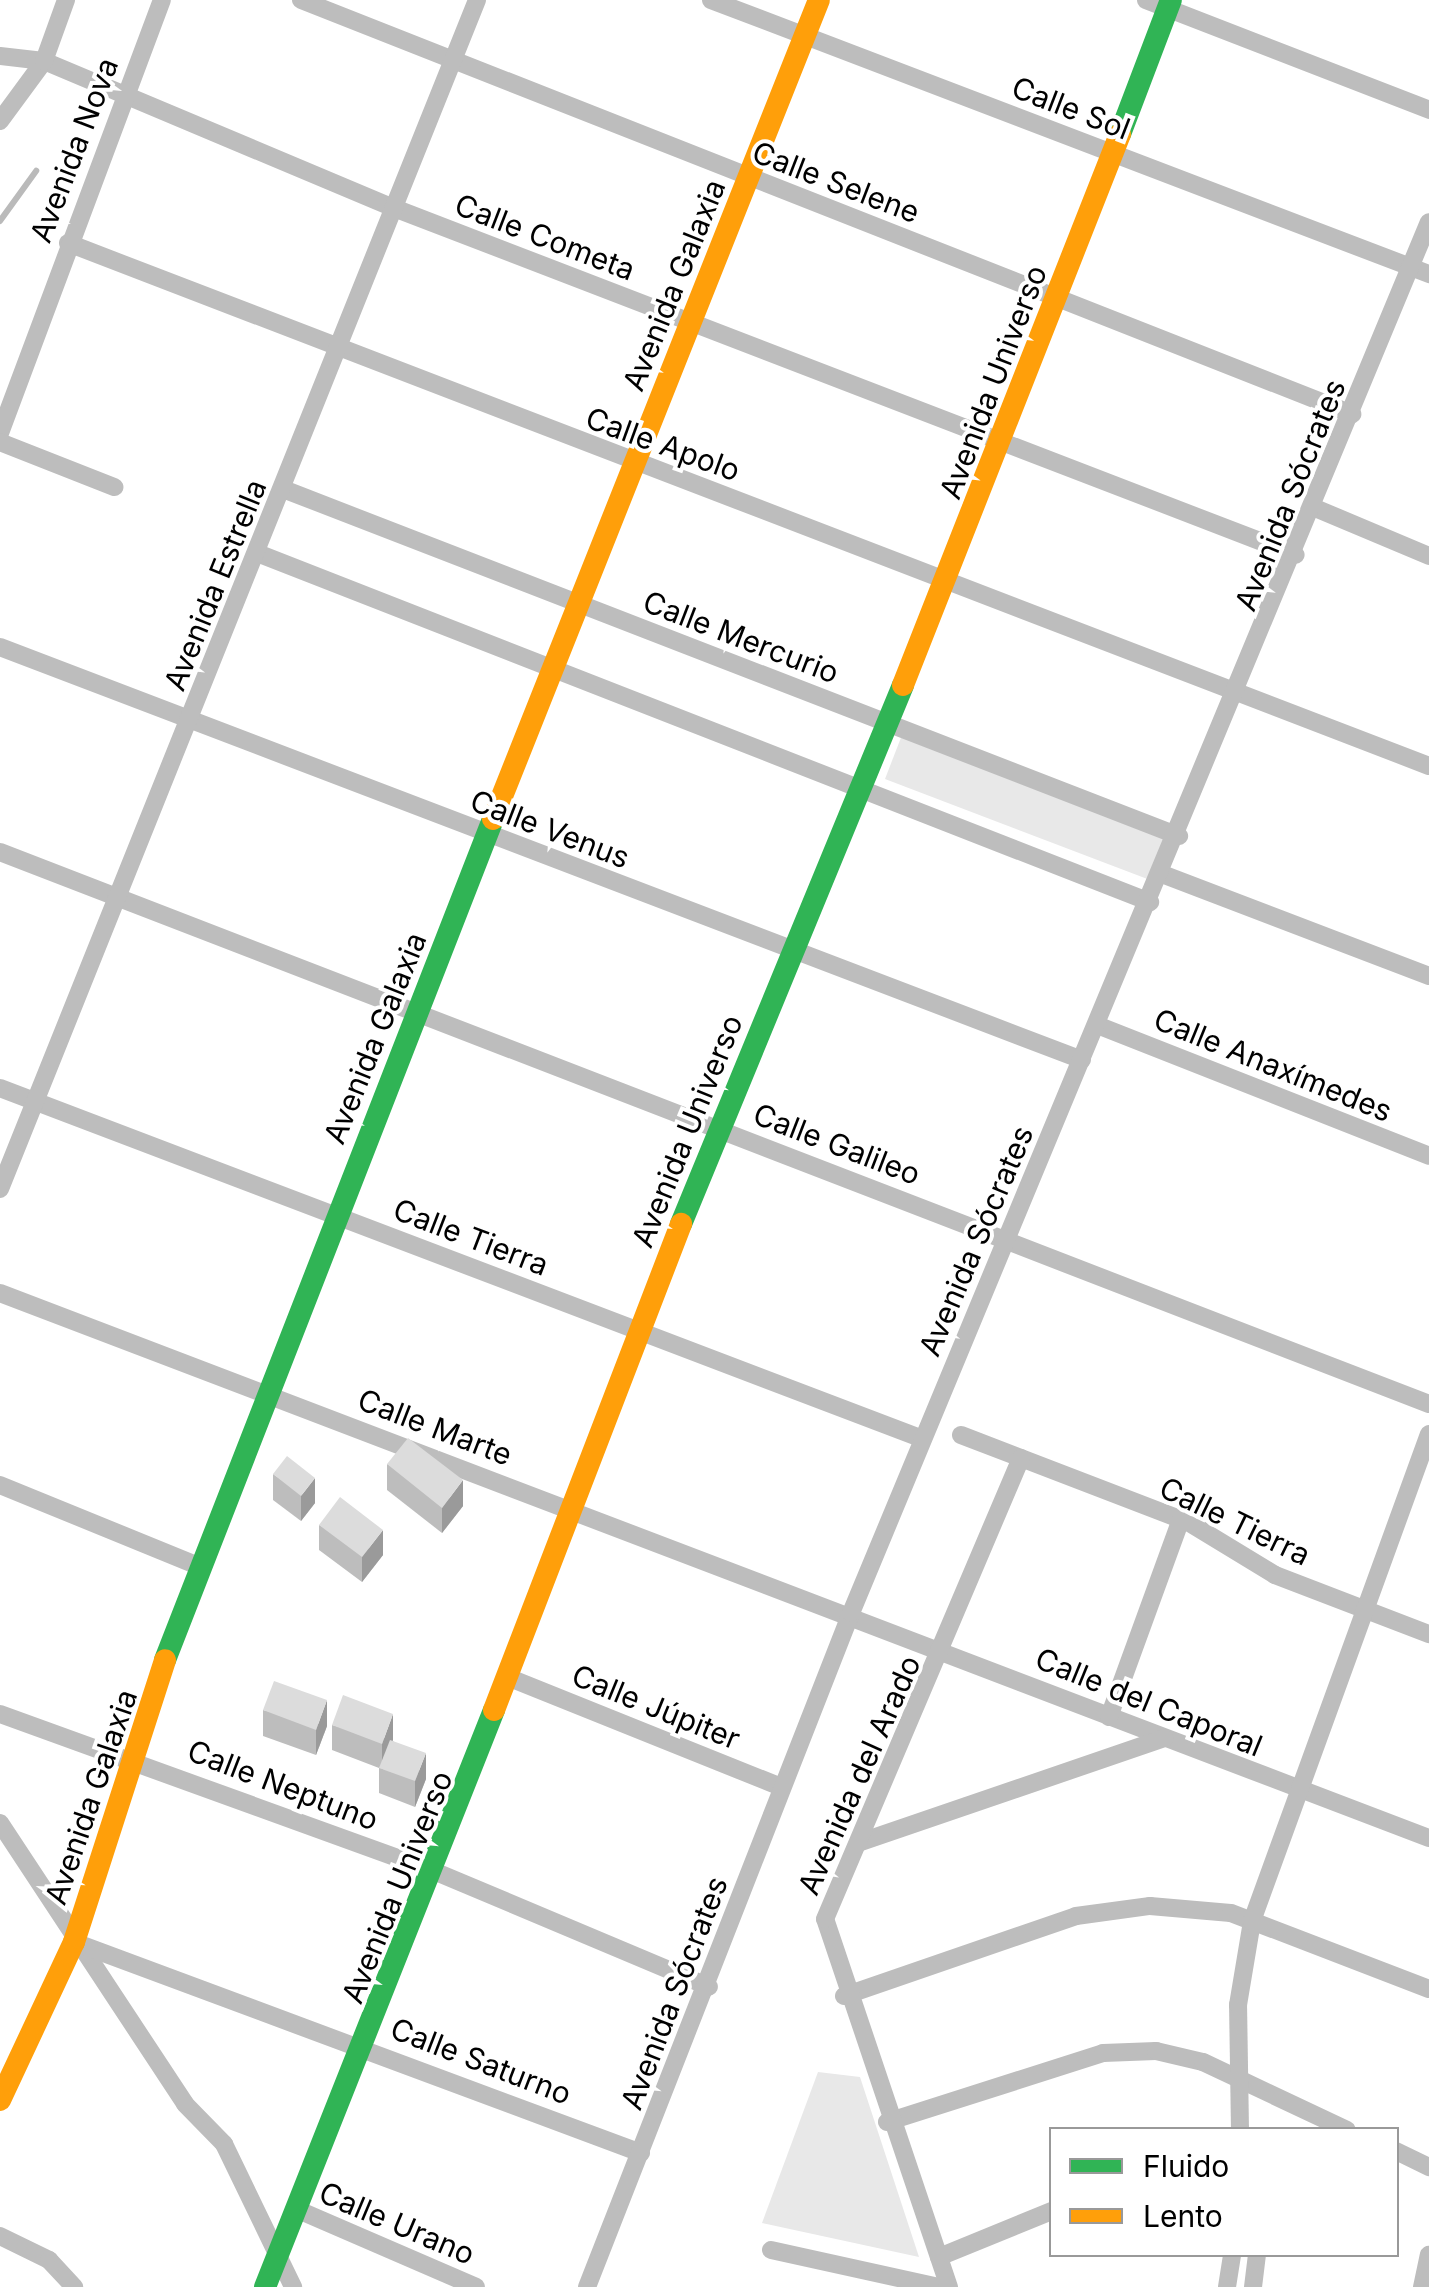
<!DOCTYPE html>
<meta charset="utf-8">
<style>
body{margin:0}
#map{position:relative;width:1429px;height:2287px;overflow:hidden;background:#fff;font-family:Inter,sans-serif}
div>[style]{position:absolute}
.green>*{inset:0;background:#e8e8e8}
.stream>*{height:6px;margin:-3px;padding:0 3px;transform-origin:3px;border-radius:3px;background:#bababa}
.street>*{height:18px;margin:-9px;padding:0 9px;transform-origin:9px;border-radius:9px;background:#bdbdbd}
.fast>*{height:22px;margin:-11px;padding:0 11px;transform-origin:11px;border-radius:11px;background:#30b455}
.slow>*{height:22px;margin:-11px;padding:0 11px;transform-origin:11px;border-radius:11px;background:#ff9f0a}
.wall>*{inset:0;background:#bdbdbd}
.shaded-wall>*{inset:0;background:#9a9a9a}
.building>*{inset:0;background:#dcdcdc}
span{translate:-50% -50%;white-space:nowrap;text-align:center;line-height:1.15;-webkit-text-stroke:8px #fff;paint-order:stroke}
.street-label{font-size:30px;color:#000}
.legend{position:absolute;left:1049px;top:2127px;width:350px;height:130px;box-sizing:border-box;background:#fff;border:2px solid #999;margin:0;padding:12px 18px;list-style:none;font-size:30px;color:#000}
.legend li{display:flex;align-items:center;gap:20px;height:50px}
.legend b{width:50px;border:2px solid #999}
</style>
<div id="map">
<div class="green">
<i style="clip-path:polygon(902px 735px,1166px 836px,1150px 880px,885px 779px)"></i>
<i style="clip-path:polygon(818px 2072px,860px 2077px,919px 2257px,762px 2223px)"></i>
</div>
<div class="stream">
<i style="left:0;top:221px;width:62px;rotate:-54.2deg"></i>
</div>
<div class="street">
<i style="left:301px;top:0;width:1130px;rotate:21.5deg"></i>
<i style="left:711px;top:0;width:769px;rotate:20.89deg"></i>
<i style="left:1146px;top:0;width:304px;rotate:21.2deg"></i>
<i style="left:0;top:56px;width:44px;rotate:6.5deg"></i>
<i style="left:44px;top:61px;width:380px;rotate:22.8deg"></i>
<i style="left:394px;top:208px;width:966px;rotate:21.04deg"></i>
<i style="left:0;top:121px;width:74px;rotate:-53.7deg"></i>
<i style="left:44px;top:61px;width:65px;rotate:-70.2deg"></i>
<i style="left:68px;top:243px;width:1458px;rotate:21.02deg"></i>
<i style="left:0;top:433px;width:462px;rotate:-69.5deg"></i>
<i style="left:0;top:442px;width:123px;rotate:21.5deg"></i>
<i style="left:283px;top:489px;width:961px;rotate:21.17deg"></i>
<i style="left:1315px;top:508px;width:124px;rotate:22.8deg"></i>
<i style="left:257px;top:553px;width:959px;rotate:21.35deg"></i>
<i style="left:0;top:647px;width:1158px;rotate:20.89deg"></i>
<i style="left:0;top:852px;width:1532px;rotate:21.12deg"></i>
<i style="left:1162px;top:874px;width:286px;rotate:20.9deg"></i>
<i style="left:1097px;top:1025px;width:357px;rotate:21.5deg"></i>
<i style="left:0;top:1088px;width:987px;rotate:20.82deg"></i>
<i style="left:0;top:1189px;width:1281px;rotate:-68.14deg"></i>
<i style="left:0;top:1293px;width:1529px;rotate:20.88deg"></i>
<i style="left:961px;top:1435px;width:243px;rotate:21deg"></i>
<i style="left:1188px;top:1522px;width:102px;rotate:31.3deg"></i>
<i style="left:1275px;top:1575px;width:165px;rotate:21deg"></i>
<i style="left:0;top:1485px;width:212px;rotate:22.2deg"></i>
<i style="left:510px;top:1678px;width:292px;rotate:21.9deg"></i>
<i style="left:0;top:1714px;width:464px;rotate:19.9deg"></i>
<i style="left:436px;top:1872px;width:296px;rotate:22.8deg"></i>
<i style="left:1109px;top:1717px;width:211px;rotate:-70deg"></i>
<i style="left:0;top:1823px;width:336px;rotate:56.6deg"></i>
<i style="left:185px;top:2104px;width:56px;rotate:45.7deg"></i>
<i style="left:224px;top:2144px;width:159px;rotate:64.2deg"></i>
<i style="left:858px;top:1843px;width:324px;rotate:-18.9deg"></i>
<i style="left:74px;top:1942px;width:605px;rotate:20.41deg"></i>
<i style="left:844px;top:1996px;width:245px;rotate:-19deg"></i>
<i style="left:1076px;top:1916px;width:75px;rotate:-7.7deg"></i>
<i style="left:1150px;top:1906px;width:81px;rotate:4.9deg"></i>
<i style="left:1231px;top:1913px;width:212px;rotate:21deg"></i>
<i style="left:887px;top:2122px;width:227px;rotate:-17.7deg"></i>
<i style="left:1103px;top:2053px;width:53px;rotate:-2.2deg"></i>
<i style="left:1156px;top:2051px;width:48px;rotate:13.2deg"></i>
<i style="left:1203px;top:2062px;width:159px;rotate:25.3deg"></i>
<i style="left:1240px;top:2130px;width:125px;rotate:-90.9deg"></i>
<i style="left:1238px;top:2005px;width:85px;rotate:-80.5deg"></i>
<i style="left:1252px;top:1921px;width:518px;rotate:-70.03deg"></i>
<i style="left:1396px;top:2151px;width:37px;rotate:26deg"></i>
<i style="left:296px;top:2209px;width:196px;rotate:23.4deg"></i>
<i style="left:0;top:2236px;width:55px;rotate:26.1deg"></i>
<i style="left:49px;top:2260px;width:37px;rotate:47deg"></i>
<i style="left:771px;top:2250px;width:172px;rotate:12.4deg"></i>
<i style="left:939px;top:2257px;width:122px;rotate:-22.2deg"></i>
<i style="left:587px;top:2287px;width:724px;rotate:-68.61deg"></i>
<i style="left:851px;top:1613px;width:1506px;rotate:-67.44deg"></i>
<i style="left:949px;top:2287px;width:388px;rotate:-108.6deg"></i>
<i style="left:825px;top:1919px;width:501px;rotate:-66.97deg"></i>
<i style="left:1227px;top:2287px;width:33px;rotate:-81deg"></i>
<i style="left:1253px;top:2287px;width:33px;rotate:-83deg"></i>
<i style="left:1422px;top:2287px;width:33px;rotate:-78deg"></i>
</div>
<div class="fast">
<i style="left:1120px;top:134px;width:143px;rotate:-69.2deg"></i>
<i style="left:681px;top:1224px;width:583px;rotate:-67.61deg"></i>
<i style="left:165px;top:1660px;width:903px;rotate:-68.69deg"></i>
<i style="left:265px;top:2287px;width:621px;rotate:-68.35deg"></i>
</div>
<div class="slow">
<i style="left:903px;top:685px;width:592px;rotate:-68.5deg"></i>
<i style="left:493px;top:819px;width:881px;rotate:-68.3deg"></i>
<i style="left:494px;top:1710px;width:521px;rotate:-68.95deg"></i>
<i style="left:0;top:2100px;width:174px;rotate:-64.9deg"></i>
<i style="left:74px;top:1942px;width:296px;rotate:-72.1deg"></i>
</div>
<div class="wall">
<i style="clip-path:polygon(387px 1464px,463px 1506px,442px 1533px,387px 1490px)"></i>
<i style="clip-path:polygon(273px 1474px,315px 1503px,301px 1521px,273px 1500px)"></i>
<i style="clip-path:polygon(319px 1525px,383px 1555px,362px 1582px,319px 1550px)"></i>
<i style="clip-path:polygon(263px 1710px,327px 1726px,316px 1755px,263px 1736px)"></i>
<i style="clip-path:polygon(332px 1725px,393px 1741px,426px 1779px,415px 1807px,379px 1793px,379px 1768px,332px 1750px)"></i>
</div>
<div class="shaded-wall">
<i style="clip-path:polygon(315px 1478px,315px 1503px,301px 1521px,301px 1496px)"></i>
<i style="clip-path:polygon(463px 1480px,463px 1506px,442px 1533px,442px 1508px)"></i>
<i style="clip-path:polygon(383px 1530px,383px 1555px,362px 1582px,362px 1557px)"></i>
<i style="clip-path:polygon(327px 1700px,327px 1726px,316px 1755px,316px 1730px)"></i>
<i style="clip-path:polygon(393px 1714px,393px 1740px,382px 1770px,382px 1744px)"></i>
<i style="clip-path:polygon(426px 1753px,426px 1779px,415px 1807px,415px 1781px)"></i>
</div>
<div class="building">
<i style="clip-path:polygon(408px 1438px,463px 1480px,442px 1508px,387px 1464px)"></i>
<i style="clip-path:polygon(287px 1456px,315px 1478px,301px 1496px,273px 1474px)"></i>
<i style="clip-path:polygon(340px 1497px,383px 1530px,362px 1557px,319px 1525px)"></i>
<i style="clip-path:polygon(274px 1681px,327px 1700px,316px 1730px,263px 1710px)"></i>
<i style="clip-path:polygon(343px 1695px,393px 1714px,382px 1744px,332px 1725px)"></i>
<i style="clip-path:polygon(390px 1740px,426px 1753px,415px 1781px,379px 1768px)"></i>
</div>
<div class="street-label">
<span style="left:1071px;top:108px;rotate:21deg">Calle Sol</span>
<span style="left:74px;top:150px;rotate:-69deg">Avenida Nova</span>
<span style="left:836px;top:182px;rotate:21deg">Calle Selene</span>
<span style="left:545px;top:237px;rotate:21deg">Calle Cometa</span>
<span style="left:674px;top:285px;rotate:-68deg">Avenida Galaxia</span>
<span style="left:993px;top:382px;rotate:-69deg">Avenida Universo</span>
<span style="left:663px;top:444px;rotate:20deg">Calle Apolo</span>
<span style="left:1290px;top:495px;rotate:-68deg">Avenida Sócrates</span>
<span style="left:215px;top:585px;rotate:-68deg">Avenida Estrella</span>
<span style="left:741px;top:637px;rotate:21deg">Calle Mercurio</span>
<span style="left:550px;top:829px;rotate:21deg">Calle Venus</span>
<span style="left:375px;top:1038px;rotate:-68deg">Avenida Galaxia</span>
<span style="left:1273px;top:1065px;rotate:22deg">Calle Anaxímedes</span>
<span style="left:687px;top:1131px;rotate:-68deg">Avenida Universo</span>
<span style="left:837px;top:1144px;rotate:21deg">Calle Galileo</span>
<span style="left:471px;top:1237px;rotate:21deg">Calle Tierra</span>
<span style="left:976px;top:1241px;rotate:-67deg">Avenida Sócrates</span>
<span style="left:435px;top:1427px;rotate:21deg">Calle Marte</span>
<span style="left:1235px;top:1521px;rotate:26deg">Calle Tierra</span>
<span style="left:1149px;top:1702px;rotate:22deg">Calle del Caporal</span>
<span style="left:656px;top:1707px;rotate:22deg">Calle Júpiter</span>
<span style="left:859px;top:1775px;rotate:-66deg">Avenida del Arado</span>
<span style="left:283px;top:1785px;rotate:21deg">Calle Neptuno</span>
<span style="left:91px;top:1797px;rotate:-71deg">Avenida Galaxia</span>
<span style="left:397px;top:1887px;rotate:-68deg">Avenida Universo</span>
<span style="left:674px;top:1993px;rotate:-69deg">Avenida Sócrates</span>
<span style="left:481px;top:2061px;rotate:21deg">Calle Saturno</span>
<span style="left:397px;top:2223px;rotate:23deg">Calle Urano</span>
</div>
<ul class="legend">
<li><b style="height:12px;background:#30b455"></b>Fluido</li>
<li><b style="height:12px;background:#ff9f0a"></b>Lento</li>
</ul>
</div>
